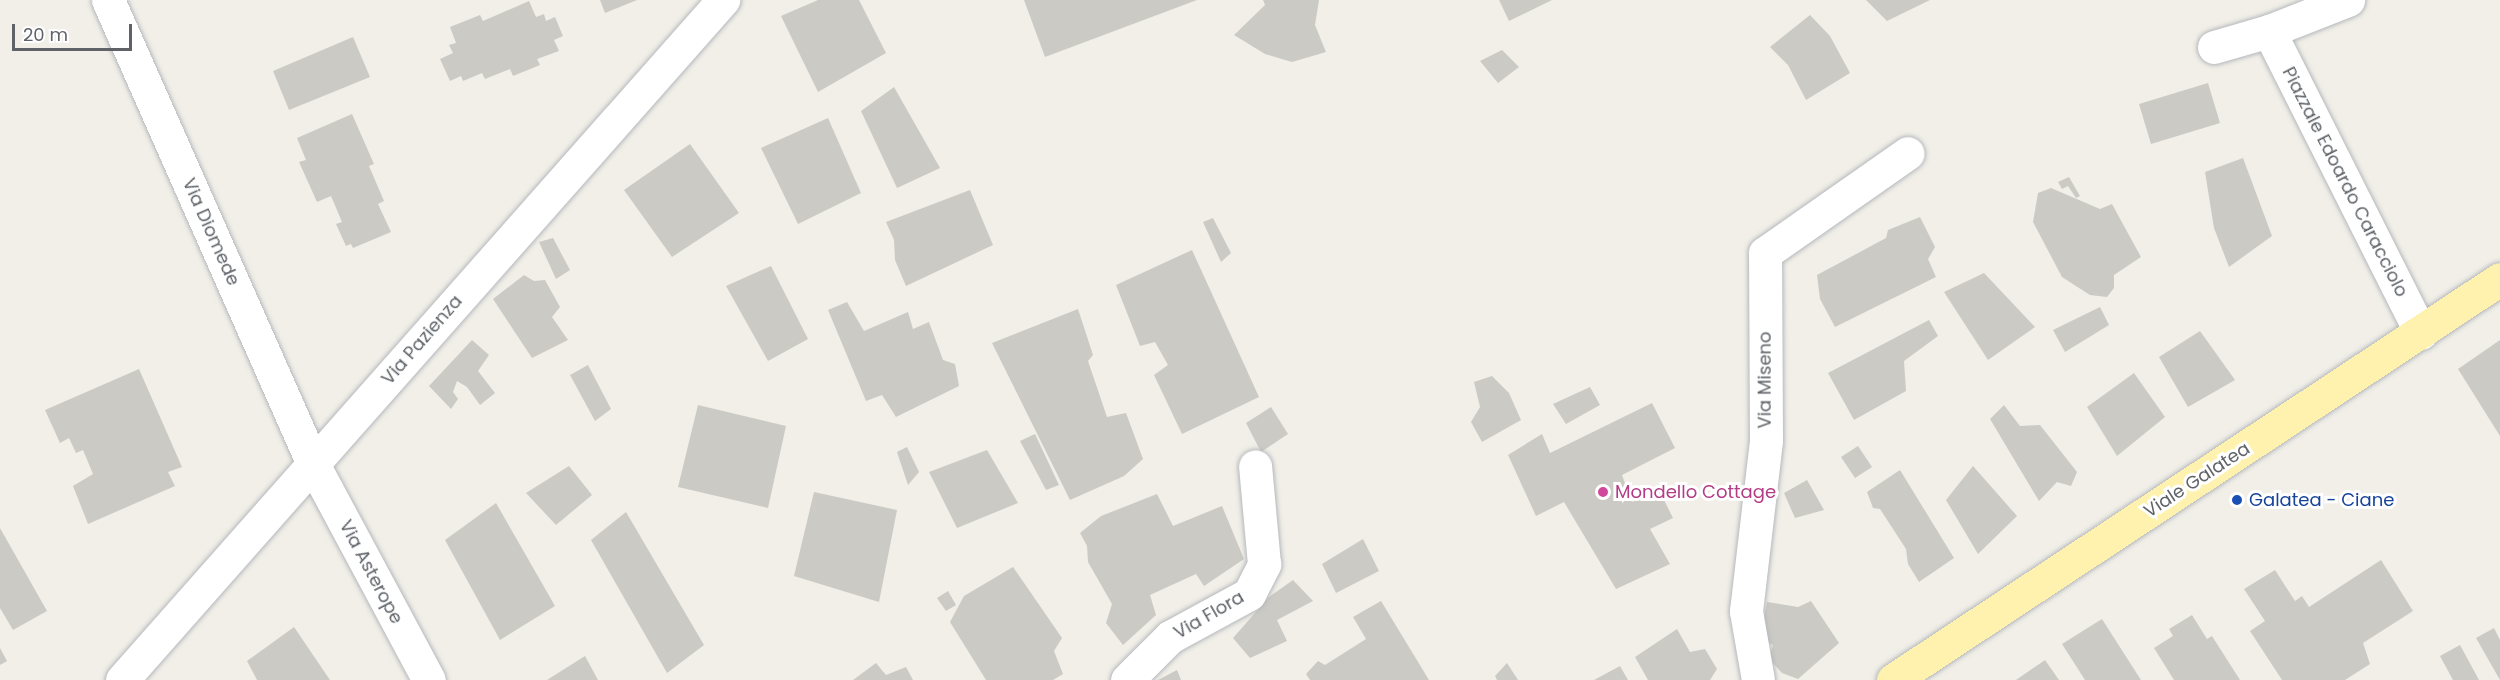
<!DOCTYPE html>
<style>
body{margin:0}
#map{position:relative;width:2500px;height:680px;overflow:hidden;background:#f1efe8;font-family:Poppins,sans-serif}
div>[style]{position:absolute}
.building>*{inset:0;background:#cccac5}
.roads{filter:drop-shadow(0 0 2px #b5b8bc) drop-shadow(0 0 2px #b5b8bc)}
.minor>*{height:33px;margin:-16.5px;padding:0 16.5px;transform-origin:16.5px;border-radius:16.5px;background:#fff}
.major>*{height:33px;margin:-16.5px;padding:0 16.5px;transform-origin:16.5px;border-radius:16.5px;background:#fff2af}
.dots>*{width:16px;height:16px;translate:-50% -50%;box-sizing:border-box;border:3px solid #fff;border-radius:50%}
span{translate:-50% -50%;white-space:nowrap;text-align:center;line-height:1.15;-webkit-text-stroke:6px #fff;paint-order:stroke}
.street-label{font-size:18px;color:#5f6368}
.hotel-label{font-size:18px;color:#b23c85}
.left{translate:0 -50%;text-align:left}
.transit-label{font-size:18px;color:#164399}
.scale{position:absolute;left:12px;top:24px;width:120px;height:27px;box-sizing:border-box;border:3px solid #5f6368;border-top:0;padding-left:8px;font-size:18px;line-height:21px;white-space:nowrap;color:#5f6368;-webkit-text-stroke:4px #fff;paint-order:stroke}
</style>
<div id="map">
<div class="building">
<i style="clip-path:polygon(600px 0,637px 0,605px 13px)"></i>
<i style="clip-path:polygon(818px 0,859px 0,886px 53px,818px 92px,781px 16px)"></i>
<i style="clip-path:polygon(1024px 0,1197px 0,1045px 57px)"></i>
<i style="clip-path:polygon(1263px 0,1319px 0,1315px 25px,1326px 52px,1292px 62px,1265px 54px,1234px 35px,1265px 5px)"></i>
<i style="clip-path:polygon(1499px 0,1552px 0,1509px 21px)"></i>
<i style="clip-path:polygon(1866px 0,1930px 0,1887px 21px)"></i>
<i style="clip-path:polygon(529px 1px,536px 17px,544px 14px,546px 21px,555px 17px,563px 36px,554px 40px,559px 51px,537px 59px,540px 65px,513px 76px,510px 69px,485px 79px,482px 73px,463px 81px,461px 76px,450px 81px,440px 59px,453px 53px,449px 45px,456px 43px,450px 27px,480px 15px,483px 21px)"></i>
<i style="clip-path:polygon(1810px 15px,1830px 36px,1850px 73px,1806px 100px,1788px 65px,1770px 47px)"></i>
<i style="clip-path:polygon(353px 37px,370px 77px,289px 110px,273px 71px)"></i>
<i style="clip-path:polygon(1502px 50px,1519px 67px,1498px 83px,1480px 61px)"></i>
<i style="clip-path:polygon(2208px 83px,2220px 123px,2151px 144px,2139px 104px)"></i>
<i style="clip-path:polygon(894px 87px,940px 168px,897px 188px,861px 111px)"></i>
<i style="clip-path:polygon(352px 114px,374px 164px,369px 166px,384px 201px,378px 204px,391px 232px,353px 248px,351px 244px,346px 246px,336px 224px,342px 222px,331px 196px,317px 202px,299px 162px,306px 160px,297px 138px)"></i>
<i style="clip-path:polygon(828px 118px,861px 193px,798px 224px,761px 148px)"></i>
<i style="clip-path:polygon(690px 144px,739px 213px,672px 257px,624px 190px)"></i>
<i style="clip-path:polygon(2243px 158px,2272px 236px,2229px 267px,2214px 228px,2205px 172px)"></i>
<i style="clip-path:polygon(2069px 177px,2080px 196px,2076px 198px,2068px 186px,2062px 189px,2058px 182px)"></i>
<i style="clip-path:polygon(2051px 188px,2100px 209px,2112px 204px,2141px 257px,2114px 275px,2114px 288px,2107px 297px,2090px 295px,2062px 277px,2033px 222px,2038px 193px)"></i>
<i style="clip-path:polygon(970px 190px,993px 245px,906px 286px,895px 260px,894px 240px,886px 222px)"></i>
<i style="clip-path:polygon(1920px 217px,1935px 247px,1928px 259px,1936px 277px,1835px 327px,1820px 299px,1817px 275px,1886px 238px,1888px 230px)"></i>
<i style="clip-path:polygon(1213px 218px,1231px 253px,1221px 262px,1203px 222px)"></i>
<i style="clip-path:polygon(553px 238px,570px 270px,556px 279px,539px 242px)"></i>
<i style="clip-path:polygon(1192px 250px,1259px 397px,1182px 434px,1154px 375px,1168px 365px,1155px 342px,1140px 346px,1116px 285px)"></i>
<i style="clip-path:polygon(771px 266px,808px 339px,768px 361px,726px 286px)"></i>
<i style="clip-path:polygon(1984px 273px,2035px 327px,1988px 360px,1944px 292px)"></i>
<i style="clip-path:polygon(524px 275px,534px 281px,545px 280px,560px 307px,552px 317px,568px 340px,532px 358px,493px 299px)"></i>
<i style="clip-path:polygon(847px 302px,864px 331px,908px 312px,913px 329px,929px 322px,943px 360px,955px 364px,959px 386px,896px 417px,882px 395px,866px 401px,828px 310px)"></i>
<i style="clip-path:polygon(2100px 307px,2109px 325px,2065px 352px,2053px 330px)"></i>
<i style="clip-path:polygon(1078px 309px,1093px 355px,1088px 361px,1107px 417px,1126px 413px,1143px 459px,1124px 476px,1070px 500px,992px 343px)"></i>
<i style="clip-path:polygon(1929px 320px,1938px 336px,1904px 361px,1906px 391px,1854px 420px,1828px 373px)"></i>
<i style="clip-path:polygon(2200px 331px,2235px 380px,2188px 407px,2159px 357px)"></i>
<i style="clip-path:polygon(472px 340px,489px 355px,478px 371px,495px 393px,480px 405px,467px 387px,457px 381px,453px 392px,458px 399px,451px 409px,429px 386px)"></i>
<i style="clip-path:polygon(2500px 340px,2500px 436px,2458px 369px)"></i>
<i style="clip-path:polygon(588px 365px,611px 409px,595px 421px,570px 375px)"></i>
<i style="clip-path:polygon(139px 369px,182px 467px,168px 472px,175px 486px,88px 524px,73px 486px,93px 474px,83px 450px,76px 453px,69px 438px,60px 443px,45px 410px)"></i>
<i style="clip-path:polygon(2134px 373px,2165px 417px,2117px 456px,2087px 407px)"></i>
<i style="clip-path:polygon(1492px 376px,1509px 393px,1521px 420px,1482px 442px,1471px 422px,1480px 407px,1474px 382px)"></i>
<i style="clip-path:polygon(1590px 387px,1600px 405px,1566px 424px,1553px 404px)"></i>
<i style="clip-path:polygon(1652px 403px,1675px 448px,1622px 475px,1632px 502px,1659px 490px,1673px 518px,1650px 529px,1670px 564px,1616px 589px,1564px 502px,1536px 516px,1508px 455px,1542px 434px,1550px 453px)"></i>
<i style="clip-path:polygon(698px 405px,786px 426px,768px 508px,678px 487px)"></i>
<i style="clip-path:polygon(2004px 405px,2020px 426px,2040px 425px,2077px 472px,2071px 486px,2057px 482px,2039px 501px,1990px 419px)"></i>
<i style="clip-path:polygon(1271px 407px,1288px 434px,1261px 452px,1246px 423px)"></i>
<i style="clip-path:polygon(1035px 434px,1059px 485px,1046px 490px,1020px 441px)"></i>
<i style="clip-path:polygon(1858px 446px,1872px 467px,1855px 478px,1841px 457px)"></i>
<i style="clip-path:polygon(907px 447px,919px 472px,908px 485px,897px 452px)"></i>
<i style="clip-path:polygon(987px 450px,1018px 503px,957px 528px,929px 472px)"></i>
<i style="clip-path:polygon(569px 466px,592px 495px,556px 525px,526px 493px)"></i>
<i style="clip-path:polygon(1973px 466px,2017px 516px,1978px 554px,1946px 500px)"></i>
<i style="clip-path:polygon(1900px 470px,1954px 558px,1919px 582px,1908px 564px,1906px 549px,1880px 509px,1873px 508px,1867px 492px)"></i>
<i style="clip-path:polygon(1807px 480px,1824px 510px,1795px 518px,1784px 493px)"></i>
<i style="clip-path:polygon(814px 492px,897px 510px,879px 602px,794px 576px)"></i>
<i style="clip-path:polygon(1157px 494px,1173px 526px,1222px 506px,1244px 559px,1204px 586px,1196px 574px,1150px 595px,1156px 615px,1123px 645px,1106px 623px,1112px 604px,1088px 562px,1087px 546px,1080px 533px,1101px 516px)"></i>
<i style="clip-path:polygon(496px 503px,555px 606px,500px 640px,445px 540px)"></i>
<i style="clip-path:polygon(626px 512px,704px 645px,667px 673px,591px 540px)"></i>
<i style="clip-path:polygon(0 528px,47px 611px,13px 630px,0 608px)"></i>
<i style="clip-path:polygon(1363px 539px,1379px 571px,1336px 593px,1322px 564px)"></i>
<i style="clip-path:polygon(2381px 560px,2413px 611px,2363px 643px,2370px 664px,2345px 680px,2282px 680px,2250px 631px,2265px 621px,2244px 589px,2275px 570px,2295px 601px,2302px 596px,2309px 607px)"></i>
<i style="clip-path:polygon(1013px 567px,1062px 638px,1054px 651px,1063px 674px,1053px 680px,986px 680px,950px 622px,964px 596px)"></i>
<i style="clip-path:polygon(1293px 580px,1313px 601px,1277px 620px,1287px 641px,1250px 658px,1233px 638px,1269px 597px)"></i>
<i style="clip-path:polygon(948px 591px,956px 605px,946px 611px,937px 598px)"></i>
<i style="clip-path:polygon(1381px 601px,1429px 680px,1310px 680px,1306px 674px,1318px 661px,1325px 665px,1366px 639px,1353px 617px)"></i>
<i style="clip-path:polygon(1811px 601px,1839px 643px,1798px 679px,1782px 673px,1769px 659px,1773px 645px,1760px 638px,1767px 602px,1798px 607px)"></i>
<i style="clip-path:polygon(2192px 615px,2207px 639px,2212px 636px,2240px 680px,2174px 680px,2154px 648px,2173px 636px,2169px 629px)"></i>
<i style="clip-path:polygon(2102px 619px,2116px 641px,2141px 680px,2085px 680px,2062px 644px)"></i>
<i style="clip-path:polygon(294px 627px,330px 680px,257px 680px,247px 661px)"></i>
<i style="clip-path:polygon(2494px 628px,2500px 640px,2500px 680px,2476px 638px)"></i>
<i style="clip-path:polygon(1677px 629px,1690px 652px,1705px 649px,1717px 669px,1710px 680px,1648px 680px,1635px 657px)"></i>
<i style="clip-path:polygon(2460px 645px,2479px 680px,2453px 680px,2440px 656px)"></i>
<i style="clip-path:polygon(0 648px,7px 661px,0 665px)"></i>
<i style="clip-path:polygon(585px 656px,598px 680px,547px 680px)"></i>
<i style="clip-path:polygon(2045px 660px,2059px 680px,2016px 680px)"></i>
<i style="clip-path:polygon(876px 663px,886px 675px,906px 667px,913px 680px,853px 680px)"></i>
<i style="clip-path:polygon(1507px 663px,1518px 680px,1497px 680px,1495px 676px)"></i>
<i style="clip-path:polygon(1620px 666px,1628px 680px,1594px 680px)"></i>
<i style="clip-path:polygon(1177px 670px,1181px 680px,1158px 680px)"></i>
</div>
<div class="roads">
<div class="minor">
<i style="left:108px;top:0;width:507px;rotate:66.16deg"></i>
<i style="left:313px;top:464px;width:245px;rotate:61.8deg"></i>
<i style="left:2269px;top:31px;width:338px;rotate:63.3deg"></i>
<i style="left:2214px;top:47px;width:57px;rotate:-16.2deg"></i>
<i style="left:2269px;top:31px;width:85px;rotate:-21.4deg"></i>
<i style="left:122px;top:680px;width:908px;rotate:-48.53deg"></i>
<i style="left:1127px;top:680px;width:61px;rotate:-45deg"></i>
<i style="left:1170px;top:637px;width:90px;rotate:-28.6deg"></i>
<i style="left:1249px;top:594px;width:34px;rotate:-63deg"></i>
<i style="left:1264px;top:564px;width:98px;rotate:-95.2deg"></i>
<i style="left:1758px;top:680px;width:70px;rotate:-99.9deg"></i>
<i style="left:1746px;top:611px;width:172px;rotate:-83.3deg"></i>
<i style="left:1766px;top:440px;width:187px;rotate:-90.3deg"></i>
<i style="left:1765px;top:253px;width:174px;rotate:-35deg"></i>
</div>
<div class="major">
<i style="left:1893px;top:680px;width:727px;rotate:-33.45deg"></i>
</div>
</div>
<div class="dots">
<i style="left:1603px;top:492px;background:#d1479c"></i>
<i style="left:2237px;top:500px;background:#1a4fb4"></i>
</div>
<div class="street-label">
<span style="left:2345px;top:182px;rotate:63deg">Piazzale Edoardo Caracciolo</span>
<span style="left:211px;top:232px;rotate:66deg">Via Diomede</span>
<span style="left:422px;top:340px;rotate:-49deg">Via Pazienza</span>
<span style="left:1765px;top:380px;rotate:-90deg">Via Miseno</span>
<span style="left:2197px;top:480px;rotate:-33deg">Viale Galatea</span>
<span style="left:371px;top:572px;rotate:62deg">Via Asterope</span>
<span style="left:1209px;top:615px;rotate:-30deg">Via Flora</span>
</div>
<div class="hotel-label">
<span class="left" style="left:1615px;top:492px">Mondello Cottage</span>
</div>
<div class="transit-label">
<span class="left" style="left:2249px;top:500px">Galatea - Ciane</span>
</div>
<div class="scale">20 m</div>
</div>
